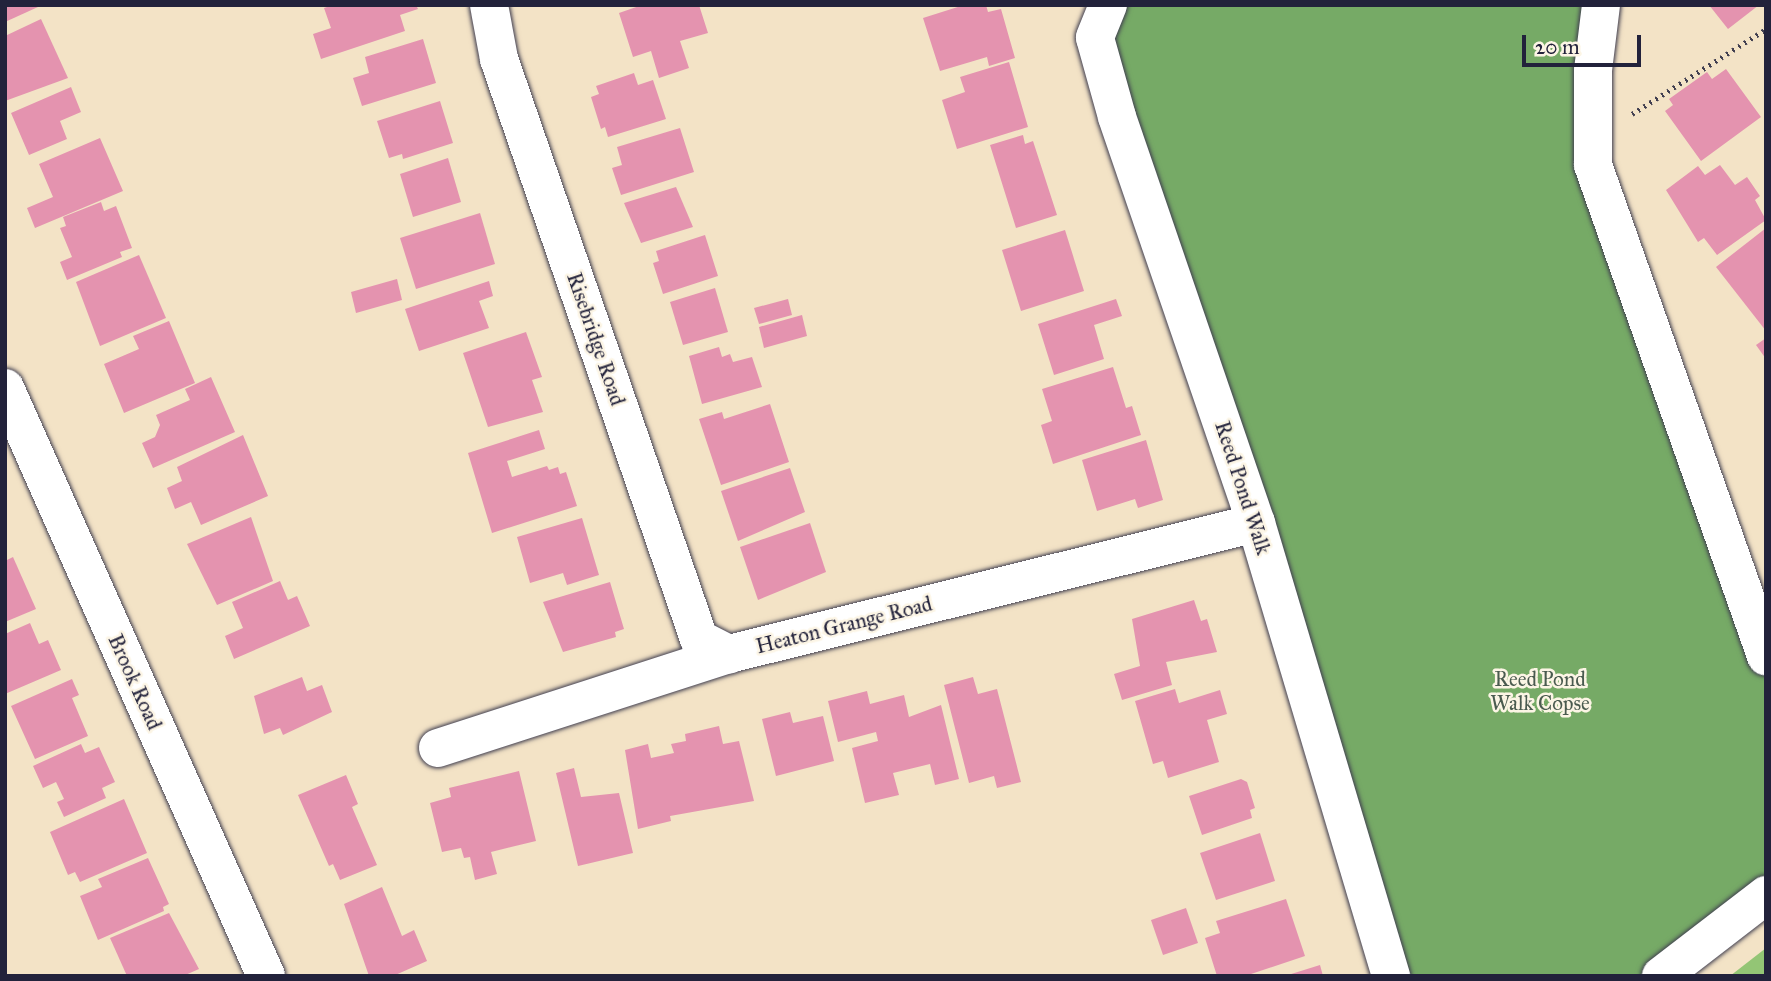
<!DOCTYPE html>
<style>
body{margin:0}
#map{position:relative;width:1771px;height:981px;overflow:hidden;background:#f3e3c6;font-family:"IM FELL Great Primer",serif}
div>[style]{position:absolute}
.green>*{inset:0;background:#93c575}
.forest>*{inset:0;background:#76aa66}
.building>*{inset:0;background:#e493af}
.path>*{height:4.5px;margin-top:-2.25px;transform-origin:0;background:repeating-linear-gradient(90deg,#413f50 0 2px,transparent 0 7px)}
.roads{filter:drop-shadow(0 0 2px #413f50) drop-shadow(0 0 2px #413f50)}
.minor>*{height:38px;margin:-19px;padding:0 19px;transform-origin:19px;border-radius:19px;background:#fff}
span{translate:-50% -50%;white-space:nowrap;text-align:center;line-height:1.15;-webkit-text-stroke:5px #fcf5e5;paint-order:stroke}
.street-label{font-size:21px;color:#22223b}
.park-label{font-size:21px;color:#4a5b4f}
.frame{position:absolute;inset:0;border:7px solid #22223b;pointer-events:none}
.scale{position:absolute;left:1522px;top:35px;width:119px;height:32px;box-sizing:border-box;border:4px solid #22223b;border-top:0;padding-left:9px;font-size:21px;line-height:24px;white-space:nowrap;color:#22223b;-webkit-text-stroke:5px #fcf5e5;paint-order:stroke}
</style>
<div id="map">
<div class="green">
<i style="clip-path:polygon(1766px 948px,1766px 976px,1730px 976px)"></i>
</div>
<div class="forest">
<i style="clip-path:polygon(1108px 5px,1601px 5px,1593px 165px,1766px 656px,1766px 895px,1661px 976px,1391px 976px,1117px 117px)"></i>
</div>
<div class="building">
<i style="clip-path:polygon(5px 5px,37px 5px,38px 7px,5px 22px)"></i>
<i style="clip-path:polygon(333px 5px,416px 5px,418px 9px,400px 15px,405px 31px,321px 59px,313px 34px,331px 28px,324px 8px)"></i>
<i style="clip-path:polygon(642px 5px,699px 5px,708px 33px,680px 41px,689px 68px,659px 78px,651px 51px,633px 57px,619px 13px)"></i>
<i style="clip-path:polygon(964px 5px,986px 5px,988px 12px,1001px 9px,1015px 58px,989px 66px,987px 57px,940px 71px,923px 18px)"></i>
<i style="clip-path:polygon(1709px 5px,1759px 5px,1728px 29px)"></i>
<i style="clip-path:polygon(41px 19px,68px 78px,5px 101px,5px 36px)"></i>
<i style="clip-path:polygon(423px 39px,436px 83px,362px 106px,353px 78px,369px 73px,365px 57px)"></i>
<i style="clip-path:polygon(1009px 62px,1028px 127px,957px 149px,942px 100px,965px 92px,960px 77px)"></i>
<i style="clip-path:polygon(1726px 69px,1761px 117px,1701px 161px,1665px 111px,1673px 105px,1669px 99px,1707px 72px,1712px 79px)"></i>
<i style="clip-path:polygon(634px 73px,638px 85px,653px 80px,666px 119px,608px 137px,605px 127px,601px 129px,591px 97px,599px 94px,596px 86px)"></i>
<i style="clip-path:polygon(71px 87px,81px 112px,60px 121px,67px 139px,29px 155px,11px 113px)"></i>
<i style="clip-path:polygon(440px 101px,453px 143px,403px 159px,402px 154px,389px 158px,377px 121px)"></i>
<i style="clip-path:polygon(680px 128px,694px 172px,621px 195px,612px 168px,622px 165px,617px 147px)"></i>
<i style="clip-path:polygon(1023px 135px,1025px 144px,1033px 141px,1057px 215px,1016px 228px,990px 145px)"></i>
<i style="clip-path:polygon(100px 138px,123px 191px,35px 228px,27px 208px,53px 197px,39px 164px)"></i>
<i style="clip-path:polygon(448px 158px,461px 202px,413px 217px,400px 174px)"></i>
<i style="clip-path:polygon(1720px 165px,1735px 185px,1747px 177px,1760px 196px,1755px 200px,1766px 220px,1717px 255px,1704px 238px,1698px 242px,1666px 190px,1698px 166px,1705px 175px)"></i>
<i style="clip-path:polygon(676px 187px,693px 227px,641px 243px,624px 203px)"></i>
<i style="clip-path:polygon(101px 202px,104px 211px,116px 206px,132px 248px,120px 252px,122px 257px,67px 280px,60px 262px,72px 257px,60px 228px,66px 226px,63px 217px)"></i>
<i style="clip-path:polygon(480px 213px,495px 264px,416px 289px,400px 238px)"></i>
<i style="clip-path:polygon(1766px 228px,1766px 331px,1716px 267px)"></i>
<i style="clip-path:polygon(1065px 230px,1084px 291px,1021px 311px,1002px 250px)"></i>
<i style="clip-path:polygon(705px 235px,718px 276px,663px 294px,653px 263px,659px 261px,656px 251px)"></i>
<i style="clip-path:polygon(139px 255px,166px 318px,100px 346px,76px 282px)"></i>
<i style="clip-path:polygon(397px 279px,402px 300px,356px 313px,351px 292px)"></i>
<i style="clip-path:polygon(489px 281px,493px 296px,479px 301px,489px 328px,419px 351px,405px 309px)"></i>
<i style="clip-path:polygon(715px 288px,728px 332px,683px 345px,670px 302px)"></i>
<i style="clip-path:polygon(788px 299px,792px 315px,759px 324px,754px 308px)"></i>
<i style="clip-path:polygon(1116px 299px,1122px 316px,1094px 325px,1104px 359px,1054px 375px,1038px 324px)"></i>
<i style="clip-path:polygon(802px 315px,807px 336px,764px 348px,759px 327px)"></i>
<i style="clip-path:polygon(169px 321px,195px 383px,124px 413px,104px 364px,139px 349px,133px 336px)"></i>
<i style="clip-path:polygon(526px 332px,542px 377px,532px 380px,543px 412px,488px 427px,463px 353px)"></i>
<i style="clip-path:polygon(1766px 338px,1766px 359px,1756px 345px)"></i>
<i style="clip-path:polygon(719px 347px,722px 357px,730px 354px,733px 362px,752px 357px,762px 387px,702px 404px,689px 356px)"></i>
<i style="clip-path:polygon(1113px 367px,1126px 408px,1132px 406px,1141px 435px,1053px 464px,1041px 425px,1052px 421px,1042px 389px)"></i>
<i style="clip-path:polygon(211px 377px,235px 432px,153px 468px,142px 443px,155px 437px,160px 425px,156px 415px,190px 400px,185px 389px)"></i>
<i style="clip-path:polygon(770px 404px,789px 462px,721px 485px,699px 419px,722px 412px,724px 419px)"></i>
<i style="clip-path:polygon(539px 430px,545px 449px,507px 461px,512px 477px,547px 466px,549px 470px,558px 467px,560px 474px,566px 472px,577px 506px,492px 533px,468px 453px)"></i>
<i style="clip-path:polygon(243px 435px,268px 496px,201px 525px,191px 502px,175px 509px,167px 488px,182px 481px,177px 467px)"></i>
<i style="clip-path:polygon(1146px 440px,1163px 500px,1138px 508px,1135px 499px,1097px 511px,1082px 460px)"></i>
<i style="clip-path:polygon(790px 468px,805px 512px,738px 541px,721px 491px)"></i>
<i style="clip-path:polygon(251px 517px,273px 581px,217px 605px,187px 544px)"></i>
<i style="clip-path:polygon(582px 518px,599px 575px,567px 585px,563px 573px,530px 583px,517px 537px)"></i>
<i style="clip-path:polygon(810px 523px,826px 572px,758px 600px,740px 547px)"></i>
<i style="clip-path:polygon(13px 557px,36px 609px,5px 622px,5px 561px)"></i>
<i style="clip-path:polygon(280px 581px,288px 600px,297px 596px,310px 626px,234px 659px,225px 636px,243px 628px,232px 602px)"></i>
<i style="clip-path:polygon(610px 582px,624px 629px,615px 632px,616px 637px,563px 652px,543px 602px)"></i>
<i style="clip-path:polygon(1194px 600px,1201px 621px,1207px 619px,1217px 652px,1166px 662px,1172px 685px,1122px 700px,1114px 674px,1140px 666px,1132px 619px)"></i>
<i style="clip-path:polygon(30px 623px,39px 644px,48px 640px,61px 670px,5px 694px,5px 634px)"></i>
<i style="clip-path:polygon(302px 677px,307px 691px,322px 685px,332px 712px,283px 735px,280px 728px,264px 734px,254px 696px)"></i>
<i style="clip-path:polygon(973px 677px,978px 694px,997px 689px,1021px 782px,997px 788px,994px 776px,969px 783px,944px 685px)"></i>
<i style="clip-path:polygon(72px 679px,79px 695px,72px 698px,88px 736px,35px 759px,11px 706px)"></i>
<i style="clip-path:polygon(1175px 689px,1179px 703px,1220px 690px,1227px 714px,1207px 720px,1219px 762px,1168px 778px,1163px 761px,1153px 764px,1135px 701px)"></i>
<i style="clip-path:polygon(867px 691px,870px 704px,904px 695px,909px 717px,941px 705px,959px 779px,935px 785px,930px 764px,893px 773px,899px 795px,865px 803px,852px 748px,878px 741px,876px 732px,838px 742px,828px 701px)"></i>
<i style="clip-path:polygon(790px 712px,793px 723px,823px 716px,834px 761px,776px 776px,762px 719px)"></i>
<i style="clip-path:polygon(719px 726px,723px 744px,739px 741px,754px 801px,670px 816px,671px 821px,638px 829px,625px 750px,648px 744px,651px 758px,674px 753px,671px 744px,686px 741px,685px 734px)"></i>
<i style="clip-path:polygon(81px 744px,85px 753px,99px 747px,115px 782px,102px 788px,106px 798px,64px 817px,57px 802px,64px 799px,56px 782px,43px 788px,33px 766px)"></i>
<i style="clip-path:polygon(574px 768px,581px 797px,619px 793px,633px 853px,578px 866px,556px 773px)"></i>
<i style="clip-path:polygon(519px 771px,536px 841px,491px 852px,497px 874px,475px 880px,470px 857px,464px 858px,461px 848px,442px 852px,430px 803px,451px 797px,449px 788px)"></i>
<i style="clip-path:polygon(346px 775px,358px 804px,352px 807px,377px 865px,340px 880px,333px 864px,329px 866px,298px 795px)"></i>
<i style="clip-path:polygon(1241px 779px,1247px 782px,1255px 808px,1250px 810px,1252px 818px,1202px 835px,1189px 796px)"></i>
<i style="clip-path:polygon(124px 799px,147px 853px,80px 882px,75px 872px,68px 875px,50px 832px)"></i>
<i style="clip-path:polygon(1260px 833px,1275px 881px,1216px 900px,1200px 853px)"></i>
<i style="clip-path:polygon(148px 858px,169px 904px,163px 907px,164px 911px,98px 940px,80px 896px,102px 887px,98px 879px)"></i>
<i style="clip-path:polygon(382px 887px,402px 936px,414px 930px,427px 961px,393px 976px,369px 976px,344px 904px)"></i>
<i style="clip-path:polygon(1286px 899px,1305px 956px,1245px 976px,1217px 976px,1205px 938px,1220px 933px,1216px 921px)"></i>
<i style="clip-path:polygon(1186px 908px,1198px 943px,1163px 955px,1151px 920px)"></i>
<i style="clip-path:polygon(169px 913px,199px 969px,183px 976px,127px 976px,110px 938px)"></i>
<i style="clip-path:polygon(1320px 965px,1323px 976px,1289px 976px,1288px 975px)"></i>
</div>
<div class="path">
<i style="left:1632px;top:114px;width:159px;rotate:-32.4deg"></i>
</div>
<div class="roads">
<div class="minor">
<i style="left:489px;top:5px;width:55px;rotate:79.5deg"></i>
<i style="left:499px;top:59px;width:614px;rotate:70.97deg"></i>
<i style="left:699px;top:639px;width:34px;rotate:27deg"></i>
<i style="left:1108px;top:5px;width:35px;rotate:112deg"></i>
<i style="left:1095px;top:38px;width:82px;rotate:74.4deg"></i>
<i style="left:1117px;top:117px;width:429px;rotate:71.1deg"></i>
<i style="left:1256px;top:523px;width:473px;rotate:73.4deg"></i>
<i style="left:1601px;top:5px;width:65px;rotate:97deg"></i>
<i style="left:1593px;top:70px;width:95px;rotate:90deg"></i>
<i style="left:1593px;top:165px;width:521px;rotate:70.59deg"></i>
<i style="left:5px;top:388px;width:643px;rotate:66.06deg"></i>
<i style="left:438px;top:748px;width:306px;rotate:-17.9deg"></i>
<i style="left:729px;top:654px;width:543px;rotate:-13.96deg"></i>
<i style="left:1661px;top:976px;width:133px;rotate:-37.6deg"></i>
</div>
</div>
<div class="street-label">
<span style="left:596px;top:339px;rotate:71deg">Risebridge Road</span>
<span style="left:1243px;top:488px;rotate:72deg">Reed Pond Walk</span>
<span style="left:844px;top:625px;rotate:-14deg">Heaton Grange Road</span>
<span style="left:135px;top:682px;rotate:66deg">Brook Road</span>
</div>
<div class="park-label">
<span style="left:1540px;top:691px">Reed Pond<br>Walk Copse</span>
</div>
<div class="frame"></div>
<div class="scale">20 m</div>
</div>
